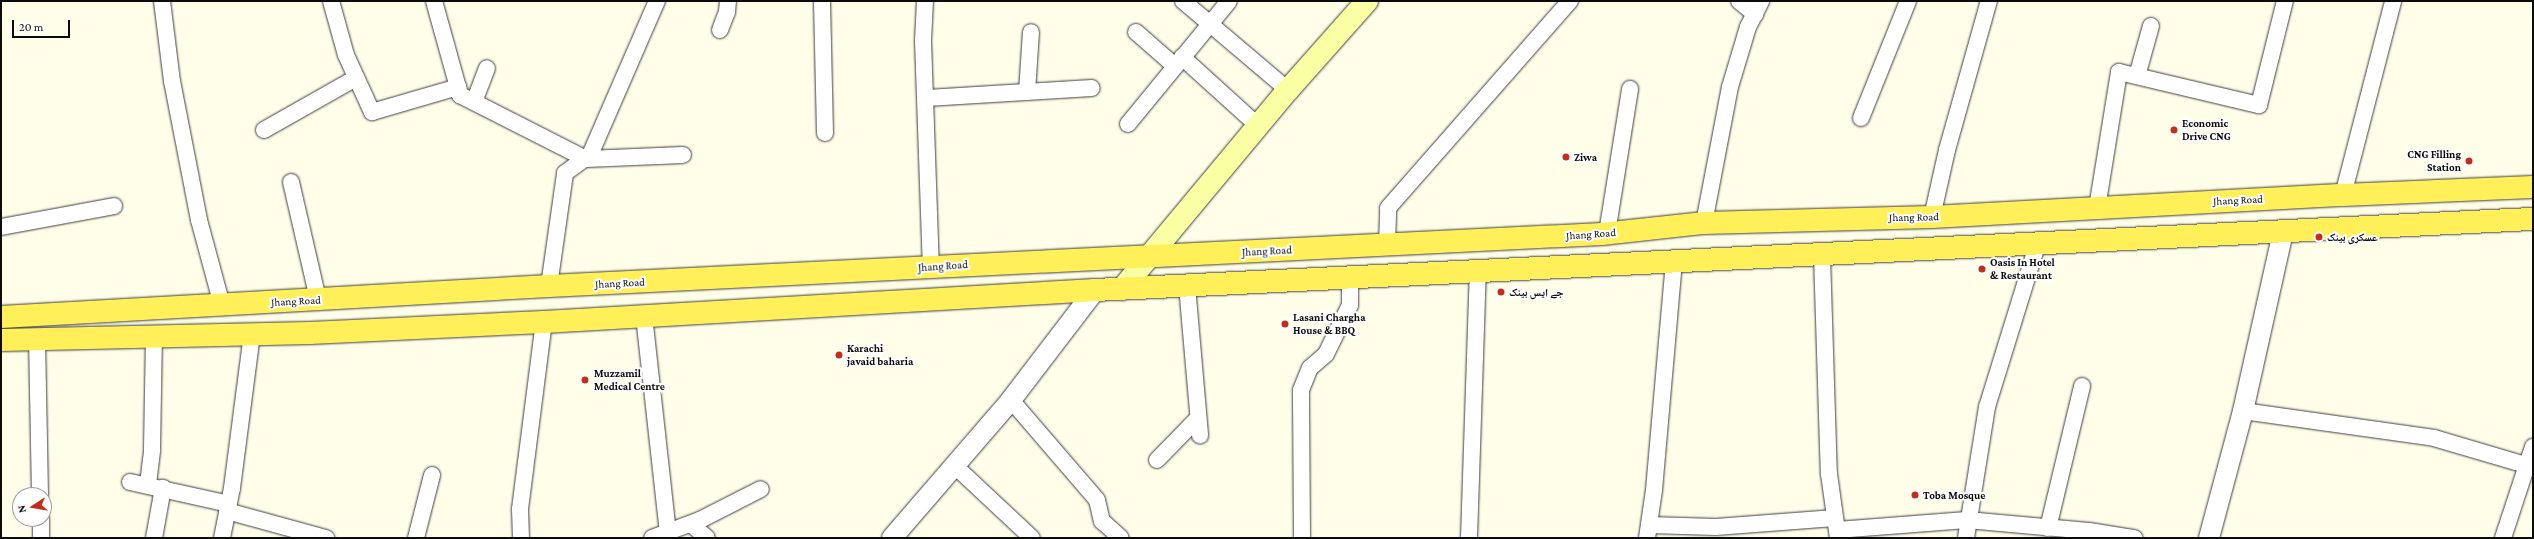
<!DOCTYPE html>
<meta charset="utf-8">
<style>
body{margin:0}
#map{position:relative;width:2534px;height:539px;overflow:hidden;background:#fffee9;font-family:"Crimson Pro","Noto Naskh Arabic",serif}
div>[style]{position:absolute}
.roads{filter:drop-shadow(0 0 1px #3e3e3e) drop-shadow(0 0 1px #3e3e3e)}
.minor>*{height:16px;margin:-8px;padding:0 8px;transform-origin:8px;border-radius:8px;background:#fff}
.tertiary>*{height:20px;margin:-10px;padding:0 10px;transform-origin:10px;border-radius:10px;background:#fff}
.secondary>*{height:22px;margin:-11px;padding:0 11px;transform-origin:11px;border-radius:11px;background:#fbffa4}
.primary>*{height:22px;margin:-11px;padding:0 11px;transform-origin:11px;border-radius:11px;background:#fff059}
.dots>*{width:11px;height:11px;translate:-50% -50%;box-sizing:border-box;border:2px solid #fff;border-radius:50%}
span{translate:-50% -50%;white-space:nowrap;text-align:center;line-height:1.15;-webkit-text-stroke:4px #fff;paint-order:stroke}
.poi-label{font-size:11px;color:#0b0b0b;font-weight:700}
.left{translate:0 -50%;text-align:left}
.right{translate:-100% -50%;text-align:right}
.street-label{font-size:11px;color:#0b0b0b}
.frame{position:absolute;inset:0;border:2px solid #0b0b0b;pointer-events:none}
.north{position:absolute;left:12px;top:487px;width:40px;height:40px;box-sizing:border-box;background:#fff;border:1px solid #9d9d9d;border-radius:50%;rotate:258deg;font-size:11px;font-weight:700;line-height:16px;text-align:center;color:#0b0b0b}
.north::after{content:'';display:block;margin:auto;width:14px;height:18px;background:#c32d1b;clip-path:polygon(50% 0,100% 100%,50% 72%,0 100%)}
.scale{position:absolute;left:12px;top:20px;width:58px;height:18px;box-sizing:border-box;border:2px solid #0b0b0b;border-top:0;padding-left:5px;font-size:12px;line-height:14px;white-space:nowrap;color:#0b0b0b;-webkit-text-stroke:3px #fff;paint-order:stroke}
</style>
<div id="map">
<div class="roads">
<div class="minor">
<i style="left:162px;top:1px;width:81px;rotate:82.9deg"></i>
<i style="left:172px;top:81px;width:142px;rotate:79deg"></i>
<i style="left:199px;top:220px;width:88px;rotate:74.9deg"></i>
<i style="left:331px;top:1px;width:56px;rotate:74.5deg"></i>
<i style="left:346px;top:55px;width:63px;rotate:65.5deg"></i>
<i style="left:372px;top:112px;width:90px;rotate:-16.2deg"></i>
<i style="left:434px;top:1px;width:98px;rotate:74.5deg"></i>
<i style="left:460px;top:95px;width:141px;rotate:26.9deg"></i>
<i style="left:586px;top:159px;width:97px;rotate:-2.4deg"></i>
<i style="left:822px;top:1px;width:132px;rotate:88.7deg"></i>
<i style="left:925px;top:1px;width:40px;rotate:92.9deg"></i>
<i style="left:923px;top:41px;width:226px;rotate:88deg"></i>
<i style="left:1183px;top:1px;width:138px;rotate:40.3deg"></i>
<i style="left:1739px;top:1px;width:21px;rotate:39deg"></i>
<i style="left:720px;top:30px;width:19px;rotate:-69deg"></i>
<i style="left:727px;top:12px;width:11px;rotate:-85deg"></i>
<i style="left:1136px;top:32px;width:52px;rotate:41.1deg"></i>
<i style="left:1182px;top:57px;width:103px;rotate:42.2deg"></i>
<i style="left:2137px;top:76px;width:52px;rotate:-74.4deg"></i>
<i style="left:1027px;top:92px;width:60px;rotate:-86.2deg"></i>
<i style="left:927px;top:98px;width:165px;rotate:-3.5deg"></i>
<i style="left:474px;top:102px;width:36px;rotate:-69deg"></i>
<i style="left:1861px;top:118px;width:126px;rotate:-68.1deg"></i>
<i style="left:1128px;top:124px;width:159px;rotate:-50.6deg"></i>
<i style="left:264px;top:130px;width:106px;rotate:-29.5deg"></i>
<i style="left:291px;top:182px;width:120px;rotate:77deg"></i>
<i style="left:2343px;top:195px;width:200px;rotate:-75.5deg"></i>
<i style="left:2097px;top:208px;width:138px;rotate:-80.8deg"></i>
<i style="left:2119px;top:72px;width:144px;rotate:13.3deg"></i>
<i style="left:2259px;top:105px;width:107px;rotate:-76deg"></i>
<i style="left:1932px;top:217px;width:69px;rotate:-77.4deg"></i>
<i style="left:1947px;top:150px;width:155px;rotate:-74.3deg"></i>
<i style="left:1704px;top:223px;width:138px;rotate:-79.2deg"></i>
<i style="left:1730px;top:87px;width:63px;rotate:-73.3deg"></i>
<i style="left:1748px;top:27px;width:29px;rotate:-63deg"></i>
<i style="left:1px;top:227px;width:115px;rotate:-10.5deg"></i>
<i style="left:1607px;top:233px;width:146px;rotate:-80.9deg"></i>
<i style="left:1387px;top:244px;width:36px;rotate:-88deg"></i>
<i style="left:1388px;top:208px;width:276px;rotate:-48.7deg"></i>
<i style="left:1822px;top:256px;width:218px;rotate:88.2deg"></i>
<i style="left:1829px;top:474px;width:65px;rotate:82deg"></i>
<i style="left:549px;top:286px;width:114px;rotate:-81.9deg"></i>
<i style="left:565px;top:173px;width:31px;rotate:-36deg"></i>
<i style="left:590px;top:155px;width:168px;rotate:-66.5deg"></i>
<i style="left:1187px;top:286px;width:150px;rotate:85deg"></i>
<i style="left:644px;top:316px;width:217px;rotate:83.7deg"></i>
<i style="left:37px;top:339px;width:156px;rotate:88.9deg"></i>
<i style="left:1011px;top:400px;width:132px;rotate:49.3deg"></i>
<i style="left:1097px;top:500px;width:22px;rotate:77deg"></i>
<i style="left:1102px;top:521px;width:25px;rotate:42deg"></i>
<i style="left:2243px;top:411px;width:193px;rotate:8deg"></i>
<i style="left:2434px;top:438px;width:96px;rotate:16.4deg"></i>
<i style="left:1157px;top:460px;width:59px;rotate:-45.7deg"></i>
<i style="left:955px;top:466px;width:105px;rotate:43.1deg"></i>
<i style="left:130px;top:482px;width:101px;rotate:12.5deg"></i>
<i style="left:148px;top:484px;width:35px;rotate:-83deg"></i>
<i style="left:152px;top:449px;width:113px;rotate:-89deg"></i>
<i style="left:227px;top:511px;width:103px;rotate:15.3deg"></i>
<i style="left:41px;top:519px;width:19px;rotate:90deg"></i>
<i style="left:691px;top:524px;width:21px;rotate:41deg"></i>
<i style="left:1649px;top:525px;width:67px;rotate:1.7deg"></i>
<i style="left:1716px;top:527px;width:119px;rotate:-4.3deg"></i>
<i style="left:2048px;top:528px;width:146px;rotate:-76.5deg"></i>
<i style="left:1837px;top:530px;width:130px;rotate:-4.4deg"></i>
<i style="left:1967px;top:520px;width:122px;rotate:5.2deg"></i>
<i style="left:2089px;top:531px;width:46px;rotate:8.8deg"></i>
<i style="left:154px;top:538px;width:51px;rotate:-79.8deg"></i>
<i style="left:222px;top:538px;width:51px;rotate:-78.7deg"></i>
<i style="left:232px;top:488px;width:154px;rotate:-82.6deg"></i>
<i style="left:416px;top:538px;width:65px;rotate:-75.7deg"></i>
<i style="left:521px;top:538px;width:29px;rotate:-92deg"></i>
<i style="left:520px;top:509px;width:189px;rotate:-82.7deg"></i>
<i style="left:652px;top:538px;width:51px;rotate:-20.6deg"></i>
<i style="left:700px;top:520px;width:68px;rotate:-26.9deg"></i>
<i style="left:1302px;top:538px;width:148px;rotate:-90.4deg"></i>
<i style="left:1301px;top:390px;width:24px;rotate:-68deg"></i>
<i style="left:1310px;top:368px;width:21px;rotate:-41deg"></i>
<i style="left:1326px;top:354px;width:55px;rotate:-63.9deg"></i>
<i style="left:1350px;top:305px;width:27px;rotate:-90deg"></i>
<i style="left:1469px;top:538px;width:266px;rotate:-88.1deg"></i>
<i style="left:1647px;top:538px;width:49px;rotate:-81.7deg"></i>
<i style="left:1654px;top:490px;width:228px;rotate:-85deg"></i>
<i style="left:1966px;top:538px;width:133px;rotate:-80.9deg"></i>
<i style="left:1987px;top:407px;width:170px;rotate:-72.8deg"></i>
<i style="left:2503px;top:538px;width:96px;rotate:-71.8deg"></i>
</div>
<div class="tertiary">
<i style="left:892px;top:538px;width:182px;rotate:-49.2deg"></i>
<i style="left:1011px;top:400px;width:138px;rotate:-52.6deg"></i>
<i style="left:2209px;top:538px;width:131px;rotate:-75deg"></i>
<i style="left:2243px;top:411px;width:183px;rotate:-77.4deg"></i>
</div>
<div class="secondary">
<i style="left:1122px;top:289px;width:259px;rotate:-50.2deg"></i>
<i style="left:1288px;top:90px;width:119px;rotate:-48.4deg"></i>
</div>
<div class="primary">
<i style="left:1px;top:317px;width:549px;rotate:-3.24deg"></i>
<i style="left:549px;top:286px;width:1054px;rotate:-2.83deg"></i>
<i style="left:1602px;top:234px;width:103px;rotate:-6.2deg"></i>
<i style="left:1704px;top:223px;width:228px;rotate:-1.5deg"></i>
<i style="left:1932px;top:217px;width:412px;rotate:-3.1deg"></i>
<i style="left:2343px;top:195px;width:190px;rotate:-2.4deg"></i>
<i style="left:1px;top:340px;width:309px;rotate:-1.3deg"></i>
<i style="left:310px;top:333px;width:234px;rotate:-2.7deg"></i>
<i style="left:544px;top:322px;width:552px;rotate:-3.32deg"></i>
<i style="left:1095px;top:290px;width:1440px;rotate:-2.83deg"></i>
</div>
</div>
<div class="dots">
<i style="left:2174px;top:130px;background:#c32d1b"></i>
<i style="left:1566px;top:157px;background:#c32d1b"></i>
<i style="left:2469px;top:161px;background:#c32d1b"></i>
<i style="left:2319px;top:237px;background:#c32d1b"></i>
<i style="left:1982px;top:269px;background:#c32d1b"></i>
<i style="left:1501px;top:292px;background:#c32d1b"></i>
<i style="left:1285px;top:324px;background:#c32d1b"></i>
<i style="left:839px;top:355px;background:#c32d1b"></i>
<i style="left:585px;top:380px;background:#c32d1b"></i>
<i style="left:1915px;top:495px;background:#c32d1b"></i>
</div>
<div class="poi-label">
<span class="left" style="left:2182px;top:130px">Economic<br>Drive CNG</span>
<span class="right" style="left:2461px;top:161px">CNG Filling<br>Station</span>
<span class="left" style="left:1574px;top:157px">Ziwa</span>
<span class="left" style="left:2327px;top:237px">عسکری بینک</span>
<span class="left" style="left:1990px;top:269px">Oasis In Hotel<br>&amp; Restaurant</span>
<span class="left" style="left:1509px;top:292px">جے ایس بینک</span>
<span class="left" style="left:1293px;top:324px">Lasani Chargha<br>House &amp; BBQ</span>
<span class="left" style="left:847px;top:355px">Karachi<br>javaid baharia</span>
<span class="left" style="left:594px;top:380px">Muzzamil<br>Medical Centre</span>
<span class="left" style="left:1923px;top:495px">Toba Mosque</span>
</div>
<div class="street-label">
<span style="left:2238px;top:200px;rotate:-3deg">Jhang Road</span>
<span style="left:1914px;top:217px;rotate:-1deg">Jhang Road</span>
<span style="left:1591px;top:234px;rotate:-4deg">Jhang Road</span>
<span style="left:1267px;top:251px;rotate:-3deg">Jhang Road</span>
<span style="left:943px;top:266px;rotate:-4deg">Jhang Road</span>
<span style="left:620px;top:283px;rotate:-3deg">Jhang Road</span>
<span style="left:296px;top:301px;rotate:-3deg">Jhang Road</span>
</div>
<div class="frame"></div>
<div class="north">N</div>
<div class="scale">20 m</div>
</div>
